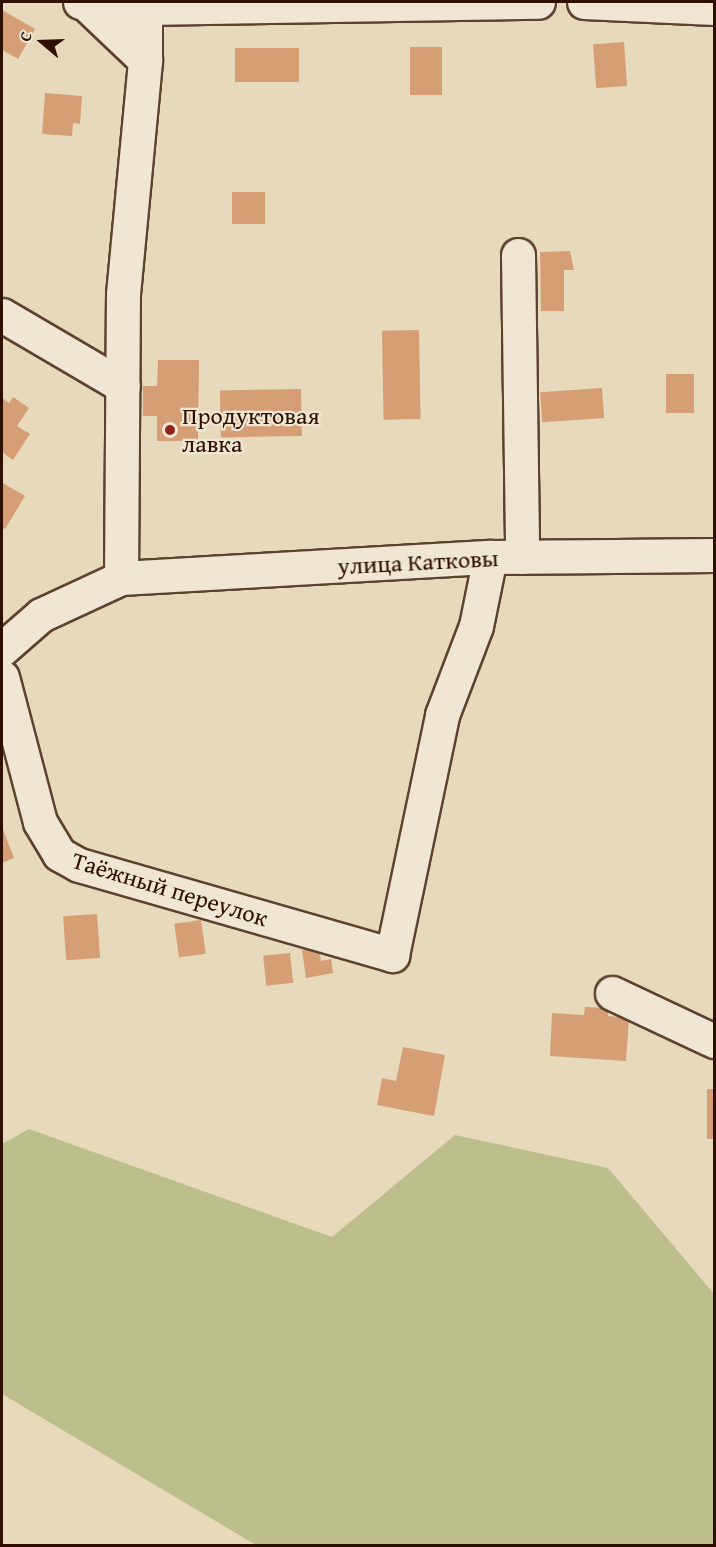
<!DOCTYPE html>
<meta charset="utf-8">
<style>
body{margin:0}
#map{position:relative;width:716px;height:1547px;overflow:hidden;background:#e7d9bb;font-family:"Gentium Book Plus",serif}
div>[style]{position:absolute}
.green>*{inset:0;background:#bcbe8c}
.building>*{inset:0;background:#d59e75;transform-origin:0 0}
.roads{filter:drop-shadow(2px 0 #5c422f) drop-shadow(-2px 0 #5c422f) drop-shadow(0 2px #5c422f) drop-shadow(0 -2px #5c422f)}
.minor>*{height:33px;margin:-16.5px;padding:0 16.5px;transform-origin:16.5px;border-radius:16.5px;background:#efe6d3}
.dots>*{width:16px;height:16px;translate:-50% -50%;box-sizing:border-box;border:3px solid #efe6d3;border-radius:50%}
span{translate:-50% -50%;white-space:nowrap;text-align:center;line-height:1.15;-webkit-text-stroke:4.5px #efe6d3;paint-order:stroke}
.poi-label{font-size:24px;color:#2e0f00}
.left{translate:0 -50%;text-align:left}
.street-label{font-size:24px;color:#2e0f00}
.frame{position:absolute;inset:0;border:3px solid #2e0f00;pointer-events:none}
.north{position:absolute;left:12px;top:12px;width:60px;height:60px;-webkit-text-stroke:4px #efe6d3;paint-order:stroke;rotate:289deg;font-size:16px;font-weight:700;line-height:24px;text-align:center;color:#2e0f00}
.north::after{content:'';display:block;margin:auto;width:21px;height:27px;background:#2e0f00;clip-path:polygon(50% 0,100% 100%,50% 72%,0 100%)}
</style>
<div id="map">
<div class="green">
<i style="clip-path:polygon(29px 1129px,332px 1237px,455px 1135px,608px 1168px,714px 1294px,714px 1545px,256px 1545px,2px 1394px,2px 1144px)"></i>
</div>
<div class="building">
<i style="clip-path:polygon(2px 10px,35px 29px,18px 59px,2px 50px)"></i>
<i style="left:624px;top:42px;width:44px;height:31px;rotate:86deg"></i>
<i style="left:410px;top:47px;width:32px;height:48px"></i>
<i style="left:299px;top:48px;width:34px;height:64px;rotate:90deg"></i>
<i style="clip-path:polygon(45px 93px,82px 96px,80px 124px,73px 123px,72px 136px,42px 134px)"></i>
<i style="left:232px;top:192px;width:33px;height:32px"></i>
<i style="clip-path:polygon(570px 251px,574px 270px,564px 270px,564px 311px,541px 311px,540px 252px)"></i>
<i style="left:419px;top:330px;width:89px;height:37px;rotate:89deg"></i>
<i style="clip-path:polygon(158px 360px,199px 360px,198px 441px,157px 441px,157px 416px,143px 416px,143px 386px,157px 386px)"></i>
<i style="left:666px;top:374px;width:28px;height:39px"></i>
<i style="left:602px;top:388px;width:30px;height:62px;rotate:86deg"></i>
<i style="left:301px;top:389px;width:47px;height:81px;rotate:89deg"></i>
<i style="clip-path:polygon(13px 397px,29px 408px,17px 426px,30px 434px,13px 460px,2px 452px,2px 398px,9px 403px)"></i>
<i style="clip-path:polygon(3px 483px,25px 496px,5px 529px,2px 527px)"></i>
<i style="clip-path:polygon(2px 827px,14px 858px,2px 863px)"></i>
<i style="left:97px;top:914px;width:44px;height:34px;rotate:86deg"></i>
<i style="left:201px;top:920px;width:34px;height:27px;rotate:82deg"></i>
<i style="clip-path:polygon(319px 947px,321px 961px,331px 959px,333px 973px,306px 978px,302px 950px)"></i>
<i style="left:290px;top:953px;width:30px;height:27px;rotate:84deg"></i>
<i style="clip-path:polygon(585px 1007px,609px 1008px,608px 1016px,629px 1018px,626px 1061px,550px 1056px,552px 1013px,584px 1015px)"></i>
<i style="clip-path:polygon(403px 1047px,445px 1055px,434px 1116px,377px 1105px,382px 1078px,396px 1081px)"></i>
<i style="left:707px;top:1089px;width:7px;height:50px"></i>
</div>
<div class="roads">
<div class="minor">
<i style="left:80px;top:2px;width:64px;rotate:5.4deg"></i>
<i style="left:144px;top:8px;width:394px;rotate:-0.9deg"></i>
<i style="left:584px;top:2px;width:130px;rotate:2.6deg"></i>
<i style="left:87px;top:5px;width:80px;rotate:43.5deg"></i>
<i style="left:518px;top:255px;width:302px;rotate:89.2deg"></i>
<i style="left:2px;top:315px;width:140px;rotate:30.4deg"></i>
<i style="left:121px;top:578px;width:284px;rotate:-89.6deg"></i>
<i style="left:123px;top:294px;width:235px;rotate:-84.6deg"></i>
<i style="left:145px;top:60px;width:58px;rotate:-90deg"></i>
<i style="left:2px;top:649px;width:52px;rotate:-41.1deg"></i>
<i style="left:41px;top:615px;width:88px;rotate:-24.8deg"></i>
<i style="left:121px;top:578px;width:370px;rotate:-3.3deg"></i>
<i style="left:490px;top:557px;width:224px;rotate:-0.5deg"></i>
<i style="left:2px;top:677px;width:150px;rotate:75.3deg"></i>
<i style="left:40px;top:822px;width:37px;rotate:59deg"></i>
<i style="left:59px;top:854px;width:23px;rotate:29deg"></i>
<i style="left:79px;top:865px;width:326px;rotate:16deg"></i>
<i style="left:392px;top:955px;width:245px;rotate:-78.2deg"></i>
<i style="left:442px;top:715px;width:95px;rotate:-69.1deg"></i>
<i style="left:476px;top:626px;width:70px;rotate:-78.5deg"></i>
<i style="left:612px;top:993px;width:113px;rotate:25.2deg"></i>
</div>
</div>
<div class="dots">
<i style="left:170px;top:430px;background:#8f2418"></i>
</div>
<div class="poi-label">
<span class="left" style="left:182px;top:430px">Продуктовая<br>лавка</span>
</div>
<div class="street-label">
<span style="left:418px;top:562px;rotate:-3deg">улица Катковы</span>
<span style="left:170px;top:889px;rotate:17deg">Таёжный переулок</span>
</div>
<div class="frame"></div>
<div class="north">С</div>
</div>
